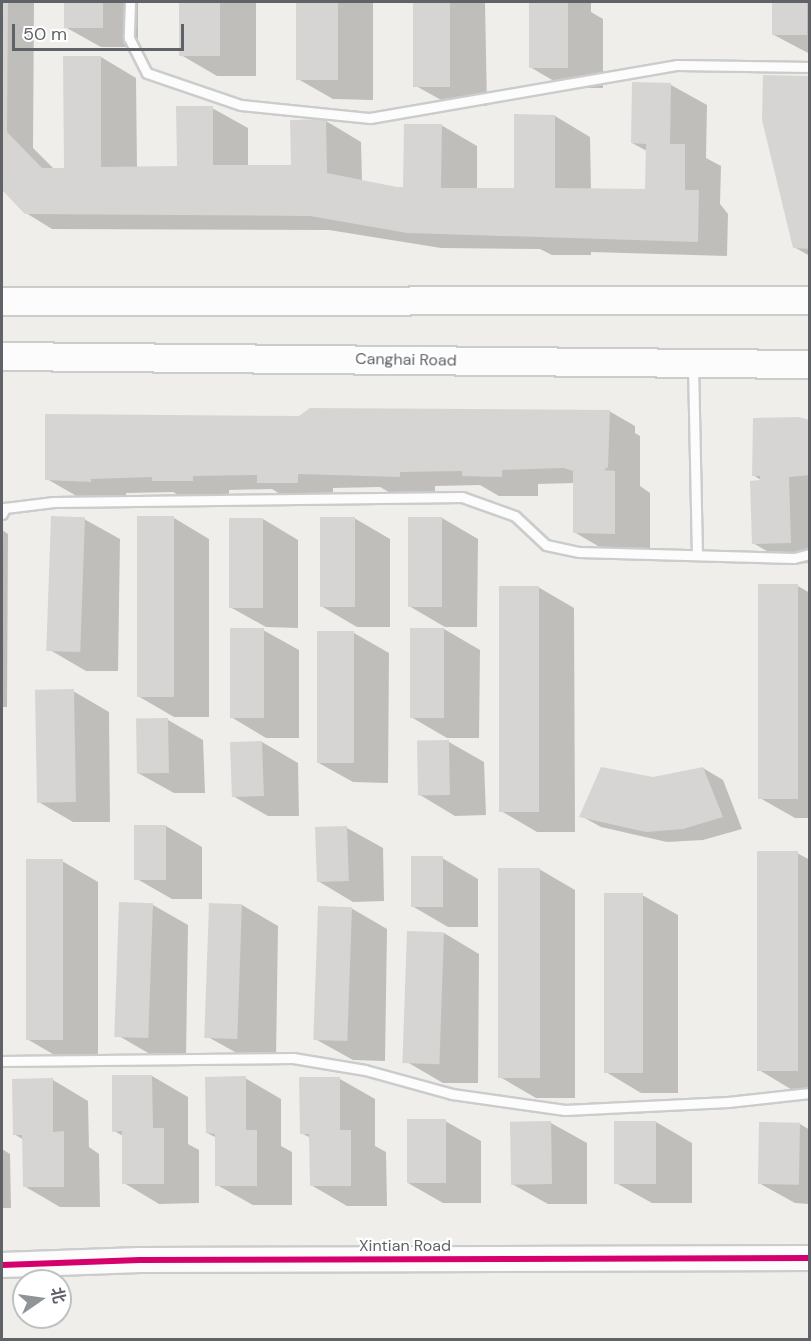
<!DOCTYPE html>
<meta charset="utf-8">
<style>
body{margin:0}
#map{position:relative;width:811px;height:1341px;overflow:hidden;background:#efeeea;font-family:"DM Sans","Noto Sans SC",sans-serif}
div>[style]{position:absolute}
.shadow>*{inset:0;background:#0003}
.building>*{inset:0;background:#d6d5d3;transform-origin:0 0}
.roads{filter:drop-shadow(2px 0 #cbcccc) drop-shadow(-2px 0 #cbcccc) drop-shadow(0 2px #cbcccc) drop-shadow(0 -2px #cbcccc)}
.service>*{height:9px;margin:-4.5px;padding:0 4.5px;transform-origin:4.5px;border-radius:4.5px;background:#fdfcfc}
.tertiary>*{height:24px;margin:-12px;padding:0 12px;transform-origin:12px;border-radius:12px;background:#fdfcfc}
.secondary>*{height:27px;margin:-13.5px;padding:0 13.5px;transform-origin:13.5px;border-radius:13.5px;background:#fdfcfc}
.cycleway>*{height:6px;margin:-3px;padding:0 3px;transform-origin:3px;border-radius:3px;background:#d6006c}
span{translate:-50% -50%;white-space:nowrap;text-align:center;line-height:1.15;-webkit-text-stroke:4.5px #fff;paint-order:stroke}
.street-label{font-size:16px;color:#5f6368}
.frame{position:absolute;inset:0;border:3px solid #5f6368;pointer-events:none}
.north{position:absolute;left:12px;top:1269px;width:60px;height:60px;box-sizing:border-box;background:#fff;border:2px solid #bfc1c3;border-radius:50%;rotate:77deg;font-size:16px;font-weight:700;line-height:24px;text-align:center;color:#5f6368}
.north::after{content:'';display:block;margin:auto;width:21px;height:27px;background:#919496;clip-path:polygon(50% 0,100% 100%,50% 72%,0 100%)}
.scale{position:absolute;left:12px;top:24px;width:172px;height:27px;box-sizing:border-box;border:3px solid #5f6368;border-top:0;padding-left:8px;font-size:18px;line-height:21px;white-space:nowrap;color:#5f6368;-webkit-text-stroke:4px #fff;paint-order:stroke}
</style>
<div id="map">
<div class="shadow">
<i style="clip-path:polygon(2px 2px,34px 2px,33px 148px,54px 169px,65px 169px,101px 57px,136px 78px,137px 168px,178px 167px,212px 108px,248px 128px,248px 166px,293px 167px,326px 121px,361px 142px,362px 181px,405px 189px,441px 125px,477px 146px,477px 189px,516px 190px,555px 116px,590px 137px,591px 191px,650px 192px,647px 151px,632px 143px,671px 85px,707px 105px,706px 158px,721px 166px,720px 204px,728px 214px,727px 256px,591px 252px,591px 255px,552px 255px,540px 249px,441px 248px,329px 230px,52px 229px,26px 213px,2px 187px)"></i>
<i style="clip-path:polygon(65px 2px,138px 2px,138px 47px,101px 47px,65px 27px)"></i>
<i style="clip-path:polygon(181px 2px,256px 2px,256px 76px,217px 76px,181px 55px)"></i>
<i style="clip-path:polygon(298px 2px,373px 2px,373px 100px,333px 99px,298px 79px)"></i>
<i style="clip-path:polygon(415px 2px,485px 2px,487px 106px,452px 106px,416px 86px)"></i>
<i style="clip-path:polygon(530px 2px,591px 2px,591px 12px,603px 19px,603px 88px,566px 88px,530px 67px)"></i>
<i style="clip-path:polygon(773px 2px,810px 2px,810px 54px,772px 34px)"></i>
<i style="clip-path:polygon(810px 80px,810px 256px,794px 247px)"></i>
<i style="clip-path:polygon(609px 411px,635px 426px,635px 433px,640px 436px,640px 486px,650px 493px,650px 553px,610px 553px,574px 532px,575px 483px,538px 484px,538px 496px,499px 496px,480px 485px,435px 486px,435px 497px,396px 496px,380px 487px,333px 488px,333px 503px,294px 503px,272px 489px,229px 490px,229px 501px,190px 501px,173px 492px,126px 493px,126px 502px,87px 502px,47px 479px,257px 417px)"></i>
<i style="clip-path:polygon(810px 421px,810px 563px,789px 564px,753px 543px,764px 482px,753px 475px)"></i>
<i style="clip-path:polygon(174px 518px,209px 539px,209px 717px,174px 717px,138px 696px)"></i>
<i style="clip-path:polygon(354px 518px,390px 539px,390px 627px,357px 627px,321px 606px)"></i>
<i style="clip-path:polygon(410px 518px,442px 518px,478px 539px,477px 627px,445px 627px,409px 606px)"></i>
<i style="clip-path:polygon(84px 519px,120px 539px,118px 671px,86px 671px,50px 650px)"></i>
<i style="clip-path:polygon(263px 519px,298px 540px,298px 628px,266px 627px,230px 607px)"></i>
<i style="clip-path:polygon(2px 530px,8px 534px,7px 707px,2px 707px)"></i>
<i style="clip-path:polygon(798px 586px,810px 593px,810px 818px,795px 818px,760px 798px)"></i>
<i style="clip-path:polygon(538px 587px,574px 608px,575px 832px,537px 832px,501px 811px)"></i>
<i style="clip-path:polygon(411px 629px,444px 629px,480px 650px,479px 738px,447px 738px,411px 717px)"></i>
<i style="clip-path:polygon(263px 630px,299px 650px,299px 738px,266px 738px,231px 717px)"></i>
<i style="clip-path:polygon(354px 633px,389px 653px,388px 783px,353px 782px,317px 762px)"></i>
<i style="clip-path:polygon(73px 691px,109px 712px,110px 822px,73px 822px,37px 801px)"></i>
<i style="clip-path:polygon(168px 720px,203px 740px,205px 793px,174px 793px,138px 773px)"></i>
<i style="clip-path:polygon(262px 742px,298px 763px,299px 816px,268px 816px,233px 796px)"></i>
<i style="clip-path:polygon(449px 742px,484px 762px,486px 815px,455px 816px,420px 795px)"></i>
<i style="clip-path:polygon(703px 768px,723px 780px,742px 829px,703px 840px,667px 842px,601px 827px,581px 816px)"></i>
<i style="clip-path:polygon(166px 826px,202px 847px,202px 899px,172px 899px,137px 879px)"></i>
<i style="clip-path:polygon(347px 828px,383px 848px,384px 901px,353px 902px,318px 881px)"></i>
<i style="clip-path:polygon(797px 853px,810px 860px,810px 1091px,794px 1091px,759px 1070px)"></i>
<i style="clip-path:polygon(442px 858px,478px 879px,478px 927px,448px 927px,412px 906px)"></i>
<i style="clip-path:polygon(62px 861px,98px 882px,98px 1060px,63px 1060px,27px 1039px)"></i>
<i style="clip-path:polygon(539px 869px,575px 890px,575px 1098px,536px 1098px,500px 1077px)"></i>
<i style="clip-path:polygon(642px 895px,678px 915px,678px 1093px,641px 1093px,606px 1072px)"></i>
<i style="clip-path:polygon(153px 905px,188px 925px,186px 1057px,155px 1057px,119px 1036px)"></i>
<i style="clip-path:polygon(210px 905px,242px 905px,278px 926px,276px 1058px,244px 1057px,208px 1037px)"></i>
<i style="clip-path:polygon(351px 908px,387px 929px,385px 1061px,353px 1060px,317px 1040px)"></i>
<i style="clip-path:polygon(444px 933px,479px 954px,478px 1083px,443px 1083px,407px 1062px)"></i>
<i style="clip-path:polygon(113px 1076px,152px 1076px,188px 1097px,188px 1144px,199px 1150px,199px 1203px,159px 1204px,124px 1183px,123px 1136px,114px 1131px)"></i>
<i style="clip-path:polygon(245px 1078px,281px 1099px,281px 1146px,292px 1152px,292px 1205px,253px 1205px,217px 1185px,217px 1138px,207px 1133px)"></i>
<i style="clip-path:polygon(340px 1079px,375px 1099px,375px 1146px,386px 1152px,387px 1206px,347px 1206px,311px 1185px,311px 1138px,301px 1133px)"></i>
<i style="clip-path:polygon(53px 1080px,88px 1101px,89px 1147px,99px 1154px,100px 1207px,60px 1207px,24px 1186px,24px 1140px,14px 1134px)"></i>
<i style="clip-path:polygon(445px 1121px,481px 1141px,481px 1203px,443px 1203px,408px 1183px)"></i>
<i style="clip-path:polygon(656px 1122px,692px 1143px,692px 1203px,652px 1203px,616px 1183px)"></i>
<i style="clip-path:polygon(551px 1123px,587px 1143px,587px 1204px,548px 1204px,512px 1184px)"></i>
<i style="clip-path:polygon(800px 1124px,810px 1130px,810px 1204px,795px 1203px,759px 1183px)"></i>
<i style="clip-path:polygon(2px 1149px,10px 1154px,11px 1208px,2px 1208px)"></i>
</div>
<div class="building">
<i style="clip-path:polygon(2px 2px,8px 2px,7px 132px,42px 168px,64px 168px,63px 56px,101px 56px,101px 167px,177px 166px,176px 106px,213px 106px,213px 165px,291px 165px,290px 120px,326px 119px,327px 173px,397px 187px,403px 187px,404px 124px,442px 124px,441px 188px,514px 188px,514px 114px,555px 115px,555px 188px,645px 189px,646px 144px,631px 143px,632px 82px,671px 83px,670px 144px,685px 144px,685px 190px,699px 190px,698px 242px,407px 233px,310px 216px,25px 214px,2px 190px)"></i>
<i style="left:64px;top:2px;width:39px;height:26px"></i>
<i style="left:179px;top:2px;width:41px;height:54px"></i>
<i style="left:296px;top:2px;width:42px;height:78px"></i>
<i style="left:413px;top:2px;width:37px;height:85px"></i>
<i style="left:529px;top:2px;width:39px;height:66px"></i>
<i style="left:772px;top:2px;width:35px;height:33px"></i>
<i style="clip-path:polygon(763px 75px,810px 76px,810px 249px,793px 248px,762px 120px)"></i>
<i style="clip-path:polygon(310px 408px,610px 410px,608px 467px,604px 470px,615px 471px,615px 534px,573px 533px,573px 471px,564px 468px,502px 470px,502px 477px,462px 476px,462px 471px,400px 472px,400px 477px,298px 474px,298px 483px,257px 483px,257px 475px,193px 476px,193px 481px,152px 481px,152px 477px,91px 479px,91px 482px,45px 480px,45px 414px,299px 416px)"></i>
<i style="clip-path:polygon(799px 417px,810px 420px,810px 475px,789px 477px,791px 543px,752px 544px,750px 481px,760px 480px,760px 476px,752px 476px,753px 418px)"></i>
<i style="left:51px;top:516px;width:34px;height:135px;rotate:2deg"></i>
<i style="left:137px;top:516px;width:37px;height:181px"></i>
<i style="left:320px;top:517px;width:35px;height:90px"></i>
<i style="left:408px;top:517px;width:34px;height:90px"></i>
<i style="left:229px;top:518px;width:34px;height:90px"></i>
<i style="left:758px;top:584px;width:40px;height:215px"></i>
<i style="left:499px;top:586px;width:40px;height:226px"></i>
<i style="left:230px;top:628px;width:34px;height:90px"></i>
<i style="left:410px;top:628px;width:34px;height:90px"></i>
<i style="left:317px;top:631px;width:37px;height:132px"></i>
<i style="left:74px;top:689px;width:113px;height:39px;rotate:89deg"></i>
<i style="left:168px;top:718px;width:55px;height:32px;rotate:89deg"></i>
<i style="left:449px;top:740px;width:55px;height:32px;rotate:89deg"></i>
<i style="left:262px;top:741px;width:55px;height:32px;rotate:88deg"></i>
<i style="clip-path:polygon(601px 767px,653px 777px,703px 767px,723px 817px,683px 829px,646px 832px,579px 817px)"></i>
<i style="left:134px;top:825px;width:32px;height:55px"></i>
<i style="left:347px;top:826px;width:55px;height:32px;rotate:88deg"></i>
<i style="left:757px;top:851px;width:41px;height:220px"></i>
<i style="left:411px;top:856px;width:32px;height:51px"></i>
<i style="left:26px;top:859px;width:37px;height:181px"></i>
<i style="left:498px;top:868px;width:42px;height:210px"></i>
<i style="left:604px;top:893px;width:39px;height:180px"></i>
<i style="left:119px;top:902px;width:34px;height:135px;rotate:2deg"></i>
<i style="left:209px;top:903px;width:33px;height:135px;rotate:2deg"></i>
<i style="left:318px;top:906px;width:34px;height:134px;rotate:2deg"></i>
<i style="left:407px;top:931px;width:37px;height:132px;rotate:2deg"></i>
<i style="clip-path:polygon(112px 1075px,152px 1075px,153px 1128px,164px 1128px,164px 1184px,122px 1184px,122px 1131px,112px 1132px)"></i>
<i style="clip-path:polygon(246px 1076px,246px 1130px,257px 1130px,257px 1186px,215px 1186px,215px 1134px,206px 1133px,205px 1077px)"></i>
<i style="clip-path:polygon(299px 1077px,340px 1077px,340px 1130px,351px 1130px,351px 1186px,310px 1186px,309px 1134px,300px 1134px)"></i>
<i style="clip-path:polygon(53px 1078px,53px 1132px,64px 1131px,64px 1187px,23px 1187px,22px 1135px,13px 1135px,12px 1079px)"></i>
<i style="left:407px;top:1119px;width:39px;height:64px"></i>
<i style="left:551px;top:1121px;width:63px;height:41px;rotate:89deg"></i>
<i style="left:614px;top:1121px;width:42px;height:63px"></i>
<i style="left:759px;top:1122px;width:41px;height:62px;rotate:1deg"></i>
</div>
<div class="roads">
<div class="service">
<i style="left:130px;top:2px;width:36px;rotate:92deg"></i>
<i style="left:129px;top:38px;width:39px;rotate:63deg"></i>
<i style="left:147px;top:73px;width:99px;rotate:18.8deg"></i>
<i style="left:241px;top:105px;width:130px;rotate:5.8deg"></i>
<i style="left:370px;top:118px;width:312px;rotate:-9.8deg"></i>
<i style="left:677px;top:65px;width:133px;rotate:0.9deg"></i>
<i style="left:693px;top:365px;width:188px;rotate:88.8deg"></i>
<i style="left:2px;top:514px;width:7px;rotate:-63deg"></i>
<i style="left:5px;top:508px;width:49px;rotate:-7deg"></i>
<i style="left:54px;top:502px;width:408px;rotate:-0.7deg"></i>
<i style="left:462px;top:497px;width:56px;rotate:19.7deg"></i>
<i style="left:515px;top:516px;width:42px;rotate:43.1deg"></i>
<i style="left:546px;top:545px;width:34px;rotate:12deg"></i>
<i style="left:579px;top:552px;width:215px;rotate:1.6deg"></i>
<i style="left:794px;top:558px;width:16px;rotate:-14deg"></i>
<i style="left:2px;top:1061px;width:291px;rotate:-0.6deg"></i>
<i style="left:293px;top:1058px;width:73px;rotate:9.5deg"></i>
<i style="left:365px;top:1070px;width:90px;rotate:15.4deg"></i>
<i style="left:452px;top:1094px;width:114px;rotate:8.1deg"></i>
<i style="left:565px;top:1110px;width:163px;rotate:-2.8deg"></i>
<i style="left:728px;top:1102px;width:82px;rotate:-6.3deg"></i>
</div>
<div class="tertiary">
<i style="left:2px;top:1265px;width:138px;rotate:-2.1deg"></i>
<i style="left:140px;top:1260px;width:670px;rotate:-0.17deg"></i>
</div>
<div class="secondary">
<i style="left:2px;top:301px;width:808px;rotate:-0.07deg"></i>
<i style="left:2px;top:356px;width:808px;rotate:0.57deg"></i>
</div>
</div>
<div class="cycleway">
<i style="left:2px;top:1265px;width:138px;rotate:-2.1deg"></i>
<i style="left:140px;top:1260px;width:670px;rotate:-0.17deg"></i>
</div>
<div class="street-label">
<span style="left:406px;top:360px;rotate:1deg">Canghai Road</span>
<span style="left:405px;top:1246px">Xintian Road</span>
</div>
<div class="frame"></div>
<div class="north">北</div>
<div class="scale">50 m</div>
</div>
